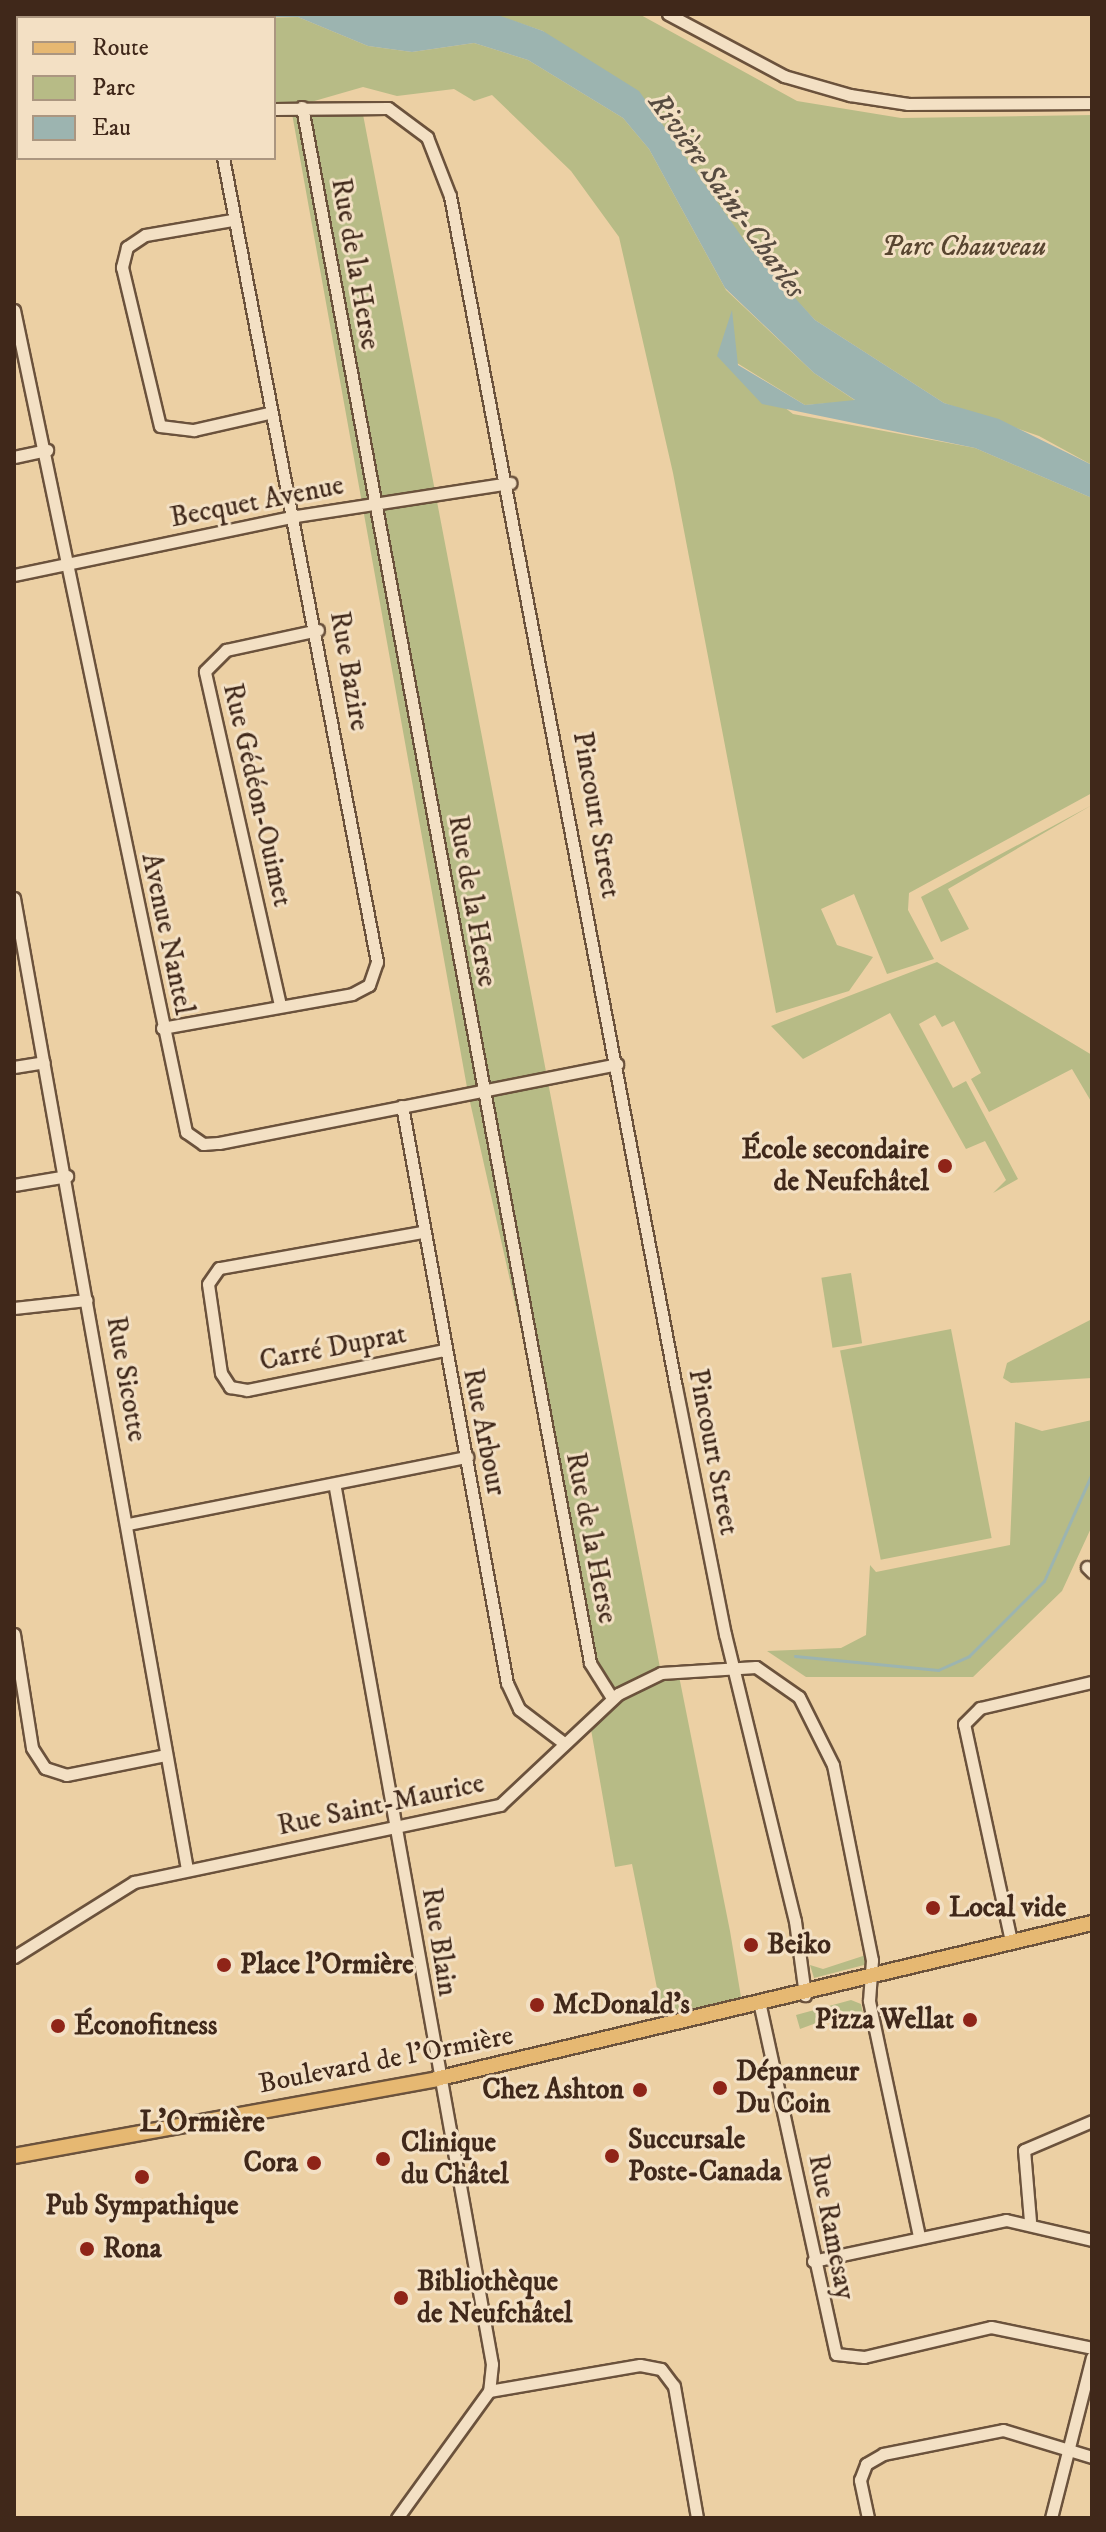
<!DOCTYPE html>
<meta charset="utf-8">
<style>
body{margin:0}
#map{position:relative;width:1106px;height:2532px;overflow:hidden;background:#ecd0a4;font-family:"IM FELL DW Pica",serif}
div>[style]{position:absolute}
.green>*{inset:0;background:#b7bb86;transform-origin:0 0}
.water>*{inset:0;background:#9cb4b0}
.stream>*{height:3px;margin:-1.5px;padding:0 1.5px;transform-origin:1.5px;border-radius:1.5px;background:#9cb4b0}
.roads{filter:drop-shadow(2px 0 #6b523c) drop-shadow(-2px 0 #6b523c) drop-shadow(0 2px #6b523c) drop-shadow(0 -2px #6b523c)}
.minor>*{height:11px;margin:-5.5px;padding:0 5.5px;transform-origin:5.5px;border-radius:5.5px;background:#f3e0c4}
.major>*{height:14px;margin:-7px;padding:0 7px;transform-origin:7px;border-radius:7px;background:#e6b872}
.dots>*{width:22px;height:22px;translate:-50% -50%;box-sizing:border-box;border:4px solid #f3e0c4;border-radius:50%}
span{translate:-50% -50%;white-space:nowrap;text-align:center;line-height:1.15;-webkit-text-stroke:6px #f3e0c4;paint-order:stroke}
.park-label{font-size:28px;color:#584530;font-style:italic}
.street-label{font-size:28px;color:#40281a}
.poi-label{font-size:28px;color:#40281a;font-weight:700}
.right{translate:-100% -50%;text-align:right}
.left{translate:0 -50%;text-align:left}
.water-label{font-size:30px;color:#574b40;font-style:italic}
.neighbourhood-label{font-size:30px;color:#40281a;font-weight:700}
.frame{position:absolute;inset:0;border:16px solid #40281a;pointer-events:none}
.legend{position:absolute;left:16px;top:16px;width:260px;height:144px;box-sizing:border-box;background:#f3e0c4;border:2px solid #ab9680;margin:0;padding:10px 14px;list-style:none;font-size:24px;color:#40281a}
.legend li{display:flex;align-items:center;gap:16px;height:40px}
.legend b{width:40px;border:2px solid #ab9680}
</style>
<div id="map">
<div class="green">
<i style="clip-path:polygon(31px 14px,158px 14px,150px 18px)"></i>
<i style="clip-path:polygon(492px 14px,639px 14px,797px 101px,901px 118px,1092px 115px,1092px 465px,1039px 436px,944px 403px,815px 320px,543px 31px)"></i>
<i style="clip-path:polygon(298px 17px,368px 46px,412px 52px,474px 43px,528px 60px,623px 118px,649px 149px,726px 290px,814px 373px,856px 401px,805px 405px,737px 363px,731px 325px,718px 356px,793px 414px,975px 448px,1092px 498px,1092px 793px,909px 893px,908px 910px,934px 959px,887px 974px,854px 894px,821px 909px,837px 945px,873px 957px,849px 991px,776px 1013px,673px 473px,619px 237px,571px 171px,492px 95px,474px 101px,454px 89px,397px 96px,363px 87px,297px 106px,361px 104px,661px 1673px,678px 1671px,730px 1931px,743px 2009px,665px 2028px,632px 1864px,615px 1867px,589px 1718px,605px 1704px,468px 1093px,291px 108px,274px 108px,274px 18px,265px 18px)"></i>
<i style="clip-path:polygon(1092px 805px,948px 889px,969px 929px,941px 942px,921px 897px)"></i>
<i style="clip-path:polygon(937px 962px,1092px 1055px,1092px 1103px,1072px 1069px,989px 1112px,971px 1079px,981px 1073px,954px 1021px,942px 1027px,935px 1015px,919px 1024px,953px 1088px,966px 1081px,1018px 1179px,993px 1193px,1006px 1180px,985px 1141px,966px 1149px,890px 1013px,803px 1059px,771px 1026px)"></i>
<i style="left:851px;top:1273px;width:71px;height:30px;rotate:81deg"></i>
<i style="clip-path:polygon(1092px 1319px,1092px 1378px,1011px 1383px,1003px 1378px,1007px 1363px)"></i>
<i style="left:951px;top:1329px;width:213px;height:113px;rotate:79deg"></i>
<i style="clip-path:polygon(1092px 1420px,1092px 1526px,1062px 1591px,973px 1677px,806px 1677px,767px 1651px,841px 1648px,866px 1635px,870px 1565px,876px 1572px,1010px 1545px,1015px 1422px,1042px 1431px)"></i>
<i style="clip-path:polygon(866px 1955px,868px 1964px,814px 1978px,810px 1965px,823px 1969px)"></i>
<i style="clip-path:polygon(851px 2000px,861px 2004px,864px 2018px,838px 2015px,800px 2029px,796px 2015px)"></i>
</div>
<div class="water">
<i style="clip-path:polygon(158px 14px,495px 14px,543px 31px,639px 91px,749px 247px,815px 320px,944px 403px,999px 419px,1092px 465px,1092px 498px,975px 448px,762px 404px,717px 356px,732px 310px,738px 365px,805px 405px,855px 400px,814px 373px,725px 288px,649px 149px,623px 118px,528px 60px,474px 43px,412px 52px,368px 46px,298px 17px,150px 18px)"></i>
</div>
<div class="stream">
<i style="left:795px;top:1656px;width:144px;rotate:5.6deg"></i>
<i style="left:938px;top:1670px;width:34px;rotate:-24deg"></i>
<i style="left:969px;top:1656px;width:106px;rotate:-45deg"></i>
<i style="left:1044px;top:1581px;width:118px;rotate:-66deg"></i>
</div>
<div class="roads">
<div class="minor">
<i style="left:668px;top:14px;width:132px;rotate:28.1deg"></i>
<i style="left:784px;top:76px;width:69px;rotate:16.1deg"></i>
<i style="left:850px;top:95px;width:59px;rotate:8.8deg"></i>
<i style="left:908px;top:104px;width:184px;rotate:-0.3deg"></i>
<i style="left:302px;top:107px;width:1582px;rotate:79.51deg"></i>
<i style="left:590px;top:1663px;width:41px;rotate:57.8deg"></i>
<i style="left:274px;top:109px;width:114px;rotate:-0.5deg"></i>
<i style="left:388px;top:108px;width:49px;rotate:36.6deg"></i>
<i style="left:427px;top:137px;width:63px;rotate:68.7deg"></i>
<i style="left:450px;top:196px;width:1212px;rotate:79.26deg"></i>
<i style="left:676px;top:1387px;width:252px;rotate:78.8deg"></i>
<i style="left:725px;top:1634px;width:295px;rotate:76.3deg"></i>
<i style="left:795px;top:1921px;width:75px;rotate:82.3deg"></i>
<i style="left:14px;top:137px;width:4px;rotate:-14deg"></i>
<i style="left:232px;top:220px;width:88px;rotate:170.2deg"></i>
<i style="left:145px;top:235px;width:22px;rotate:146deg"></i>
<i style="left:127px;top:247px;width:21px;rotate:104deg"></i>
<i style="left:122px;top:267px;width:163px;rotate:76.6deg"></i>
<i style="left:160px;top:426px;width:34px;rotate:7deg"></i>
<i style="left:194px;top:430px;width:76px;rotate:-12.9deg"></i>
<i style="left:14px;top:310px;width:840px;rotate:78.18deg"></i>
<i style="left:186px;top:1132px;width:21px;rotate:35deg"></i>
<i style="left:203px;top:1144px;width:16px;rotate:-4deg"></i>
<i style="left:219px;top:1143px;width:406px;rotate:-11.2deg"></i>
<i style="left:14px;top:457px;width:34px;rotate:-12deg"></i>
<i style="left:14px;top:575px;width:288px;rotate:-11.8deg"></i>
<i style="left:296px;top:516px;width:217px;rotate:-8.8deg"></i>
<i style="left:14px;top:898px;width:986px;rotate:79.9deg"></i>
<i style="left:280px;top:1005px;width:342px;rotate:-102.7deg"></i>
<i style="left:205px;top:671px;width:30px;rotate:-45deg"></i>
<i style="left:226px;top:650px;width:94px;rotate:-12.3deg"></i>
<i style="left:162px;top:1028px;width:193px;rotate:-10.1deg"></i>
<i style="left:352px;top:994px;width:19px;rotate:-28deg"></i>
<i style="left:369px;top:985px;width:24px;rotate:-71deg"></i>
<i style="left:377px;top:962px;width:819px;rotate:-100.84deg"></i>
<i style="left:14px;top:1067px;width:30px;rotate:-9deg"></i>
<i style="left:402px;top:1106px;width:586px;rotate:79.69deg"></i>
<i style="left:507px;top:1683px;width:29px;rotate:65deg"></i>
<i style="left:519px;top:1709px;width:56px;rotate:37.1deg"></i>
<i style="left:14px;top:1185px;width:54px;rotate:-9.6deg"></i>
<i style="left:422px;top:1232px;width:206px;rotate:169.9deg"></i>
<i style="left:219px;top:1268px;width:19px;rotate:125deg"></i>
<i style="left:208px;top:1284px;width:90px;rotate:81.7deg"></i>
<i style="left:221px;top:1373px;width:17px;rotate:57deg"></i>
<i style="left:230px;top:1387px;width:17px;rotate:10deg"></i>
<i style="left:247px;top:1390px;width:200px;rotate:-11.5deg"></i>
<i style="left:14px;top:1308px;width:73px;rotate:-6.3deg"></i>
<i style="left:335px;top:1488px;width:890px;rotate:79.84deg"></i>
<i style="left:492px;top:2364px;width:27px;rotate:96deg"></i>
<i style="left:489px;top:2391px;width:157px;rotate:125.9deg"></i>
<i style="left:128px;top:1524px;width:346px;rotate:-11.2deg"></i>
<i style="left:1087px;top:1567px;width:7px;rotate:45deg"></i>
<i style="left:14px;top:1634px;width:115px;rotate:81deg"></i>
<i style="left:32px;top:1748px;width:24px;rotate:57deg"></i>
<i style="left:45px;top:1768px;width:22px;rotate:18deg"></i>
<i style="left:66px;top:1775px;width:101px;rotate:-11.4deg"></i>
<i style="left:1011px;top:1941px;width:222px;rotate:-102.2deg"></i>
<i style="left:964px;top:1724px;width:23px;rotate:-45deg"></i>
<i style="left:980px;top:1708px;width:115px;rotate:-13.1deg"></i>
<i style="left:14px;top:1957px;width:142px;rotate:-32deg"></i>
<i style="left:134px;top:1882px;width:374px;rotate:-11.9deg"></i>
<i style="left:500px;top:1805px;width:162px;rotate:-43.2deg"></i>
<i style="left:618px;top:1694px;width:48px;rotate:-26deg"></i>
<i style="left:661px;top:1673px;width:95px;rotate:-3.6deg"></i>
<i style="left:756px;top:1667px;width:52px;rotate:34.9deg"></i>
<i style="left:799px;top:1697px;width:76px;rotate:63.4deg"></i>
<i style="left:833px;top:1765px;width:199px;rotate:78.7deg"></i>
<i style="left:872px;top:1960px;width:41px;rotate:94.2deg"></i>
<i style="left:869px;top:2001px;width:240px;rotate:78deg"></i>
<i style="left:760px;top:2006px;width:356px;rotate:77.7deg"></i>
<i style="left:836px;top:2354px;width:28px;rotate:6deg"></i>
<i style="left:864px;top:2357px;width:130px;rotate:-13.3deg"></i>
<i style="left:991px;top:2327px;width:103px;rotate:11.7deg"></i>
<i style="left:1030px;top:2221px;width:71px;rotate:-94.8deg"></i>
<i style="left:1024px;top:2150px;width:74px;rotate:-23.1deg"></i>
<i style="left:813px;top:2261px;width:197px;rotate:-12deg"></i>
<i style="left:1006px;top:2220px;width:88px;rotate:13.1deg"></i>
<i style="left:489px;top:2391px;width:153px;rotate:-9.8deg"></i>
<i style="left:640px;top:2365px;width:21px;rotate:11deg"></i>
<i style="left:661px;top:2369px;width:21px;rotate:53deg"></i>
<i style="left:674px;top:2386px;width:134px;rotate:80.1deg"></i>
<i style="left:868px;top:2518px;width:39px;rotate:-102deg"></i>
<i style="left:860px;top:2480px;width:17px;rotate:-69deg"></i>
<i style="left:866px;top:2464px;width:20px;rotate:-30deg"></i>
<i style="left:883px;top:2454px;width:122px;rotate:-11.3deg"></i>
<i style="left:1003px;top:2430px;width:93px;rotate:16.9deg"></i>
<i style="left:1051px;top:2518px;width:166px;rotate:-75.7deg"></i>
</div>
<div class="major">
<i style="left:14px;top:2156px;width:429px;rotate:-10.3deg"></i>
<i style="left:436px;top:2079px;width:674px;rotate:-13.38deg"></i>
</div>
</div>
<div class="dots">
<i style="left:945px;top:1166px;background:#8f2418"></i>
<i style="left:933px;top:1908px;background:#8f2418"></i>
<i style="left:751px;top:1945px;background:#8f2418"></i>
<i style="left:224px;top:1965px;background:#8f2418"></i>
<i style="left:537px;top:2005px;background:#8f2418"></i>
<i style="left:970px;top:2020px;background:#8f2418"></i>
<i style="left:58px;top:2026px;background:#8f2418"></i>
<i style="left:720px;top:2088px;background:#8f2418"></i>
<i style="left:640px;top:2090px;background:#8f2418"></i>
<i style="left:612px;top:2156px;background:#8f2418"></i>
<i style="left:383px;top:2159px;background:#8f2418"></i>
<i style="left:314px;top:2163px;background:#8f2418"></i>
<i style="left:142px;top:2177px;background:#8f2418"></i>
<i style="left:87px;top:2249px;background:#8f2418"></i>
<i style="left:401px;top:2298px;background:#8f2418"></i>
</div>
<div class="park-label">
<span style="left:964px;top:247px">Parc Chauveau</span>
</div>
<div class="street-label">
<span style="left:355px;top:264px;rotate:80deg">Rue de la Herse</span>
<span style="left:257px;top:502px;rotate:-11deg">Becquet Avenue</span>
<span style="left:349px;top:671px;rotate:80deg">Rue Bazire</span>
<span style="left:257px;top:795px;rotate:77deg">Rue Gédéon-Ouimet</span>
<span style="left:596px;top:815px;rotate:80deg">Pincourt Street</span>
<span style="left:472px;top:901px;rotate:80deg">Rue de la Herse</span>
<span style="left:167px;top:934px;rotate:78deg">Avenue Nantel</span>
<span style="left:333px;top:1348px;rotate:-11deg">Carré Duprat</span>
<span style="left:126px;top:1379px;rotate:80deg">Rue Sicotte</span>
<span style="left:484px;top:1432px;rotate:79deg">Rue Arbour</span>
<span style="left:713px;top:1452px;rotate:79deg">Pincourt Street</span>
<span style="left:591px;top:1538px;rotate:79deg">Rue de la Herse</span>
<span style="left:381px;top:1805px;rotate:-12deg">Rue Saint-Maurice</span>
<span style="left:439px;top:1942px;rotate:81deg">Rue Blain</span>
<span style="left:386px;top:2060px;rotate:-11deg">Boulevard de l'Ormière</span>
<span style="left:831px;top:2227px;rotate:79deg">Rue Ramesay</span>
</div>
<div class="poi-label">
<span class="right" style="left:929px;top:1166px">École secondaire<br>de Neufchâtel</span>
<span class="left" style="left:949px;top:1908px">Local vide</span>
<span class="left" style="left:767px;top:1945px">Beiko</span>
<span class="left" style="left:240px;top:1965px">Place l'Ormière</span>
<span class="left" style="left:553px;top:2005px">McDonald's</span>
<span class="right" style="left:954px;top:2020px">Pizza Wellat</span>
<span class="left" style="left:74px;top:2026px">Éconofitness</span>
<span class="left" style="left:736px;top:2088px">Dépanneur<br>Du Coin</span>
<span class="right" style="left:624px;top:2090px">Chez Ashton</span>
<span class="left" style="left:628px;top:2156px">Succursale<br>Poste-Canada</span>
<span class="left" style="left:401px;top:2159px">Clinique<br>du Châtel</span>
<span class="right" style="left:298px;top:2163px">Cora</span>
<span style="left:142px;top:2206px">Pub Sympathique</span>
<span class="left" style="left:103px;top:2249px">Rona</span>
<span class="left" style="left:417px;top:2298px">Bibliothèque<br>de Neufchâtel</span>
</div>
<div class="water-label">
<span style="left:726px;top:196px;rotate:54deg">Rivière Saint-Charles</span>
</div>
<div class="neighbourhood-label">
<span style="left:202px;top:2123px">L'Ormière</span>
</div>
<div class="frame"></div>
<ul class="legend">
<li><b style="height:10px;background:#e6b872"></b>Route</li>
<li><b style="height:22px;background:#b7bb86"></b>Parc</li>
<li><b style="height:22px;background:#9cb4b0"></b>Eau</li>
</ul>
</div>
